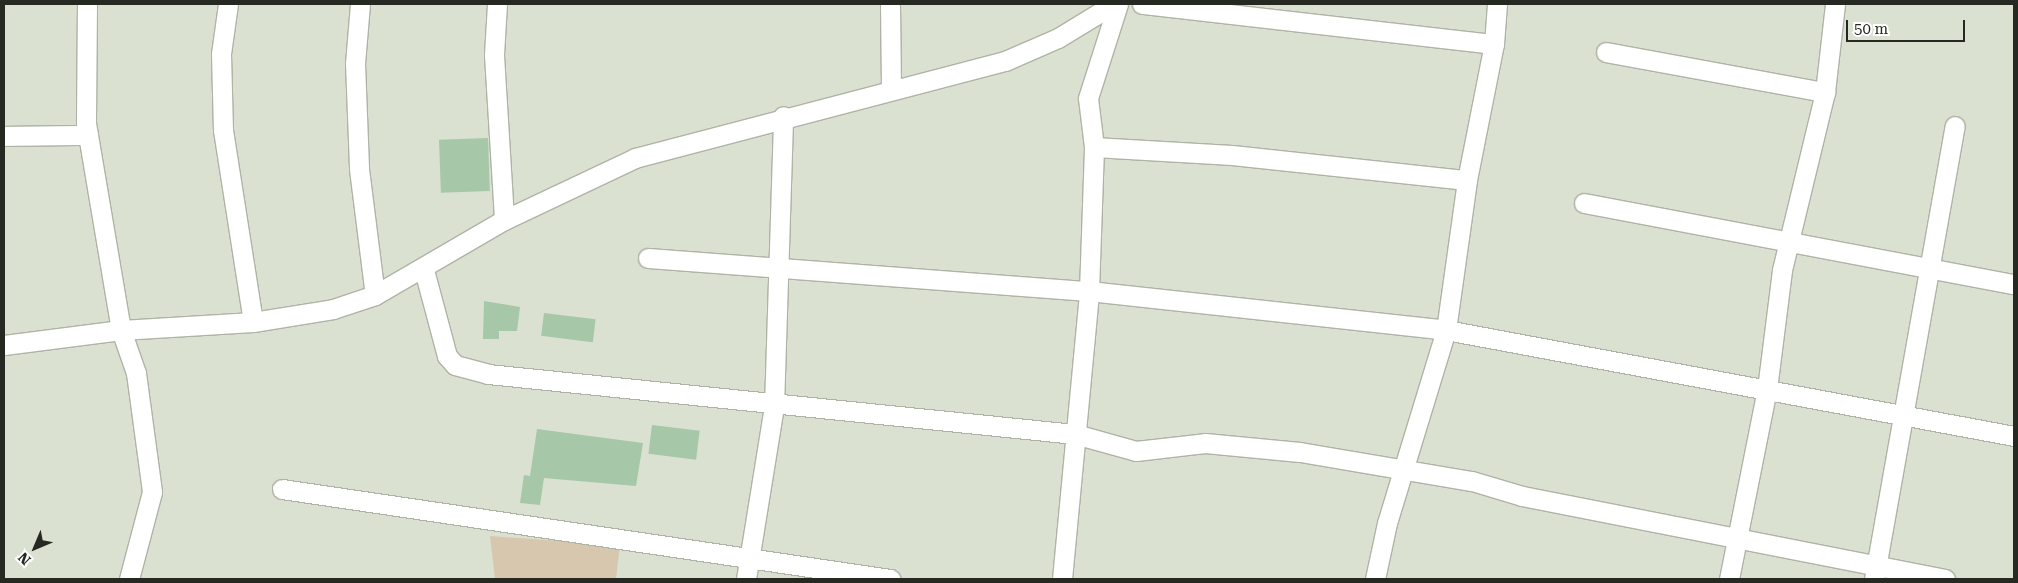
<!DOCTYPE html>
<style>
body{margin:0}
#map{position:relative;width:2018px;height:583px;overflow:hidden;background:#dbe1d1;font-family:"Roboto Serif",serif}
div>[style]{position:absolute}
.green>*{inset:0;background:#d7c7af}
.building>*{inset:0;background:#a6c7a8;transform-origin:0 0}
.roads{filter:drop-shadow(1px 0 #aeb4a5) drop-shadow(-1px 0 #aeb4a5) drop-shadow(0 1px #aeb4a5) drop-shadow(0 -1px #aeb4a5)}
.minor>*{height:19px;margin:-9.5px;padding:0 9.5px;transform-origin:9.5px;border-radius:9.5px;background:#fff}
span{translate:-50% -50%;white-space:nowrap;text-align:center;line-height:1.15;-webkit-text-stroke:4px #fff;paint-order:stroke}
.frame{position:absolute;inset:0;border:5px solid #262822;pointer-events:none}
.north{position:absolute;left:10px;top:523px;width:50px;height:50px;-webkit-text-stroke:4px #fff;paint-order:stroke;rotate:225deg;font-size:14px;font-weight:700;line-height:20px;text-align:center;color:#262822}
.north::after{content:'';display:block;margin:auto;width:18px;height:22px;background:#262822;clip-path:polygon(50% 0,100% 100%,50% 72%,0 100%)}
.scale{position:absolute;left:1846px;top:20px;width:119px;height:22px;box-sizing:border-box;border:2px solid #262822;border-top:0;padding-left:6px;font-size:15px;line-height:18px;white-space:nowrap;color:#262822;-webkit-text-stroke:4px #fff;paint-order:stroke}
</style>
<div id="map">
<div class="green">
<i style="clip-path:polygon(490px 536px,620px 545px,616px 579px,495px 579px)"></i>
</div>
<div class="building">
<i style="left:488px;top:138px;width:53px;height:49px;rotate:88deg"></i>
<i style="clip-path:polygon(484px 301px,520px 307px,517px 331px,499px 331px,499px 339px,483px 339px)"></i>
<i style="left:544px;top:313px;width:52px;height:23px;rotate:7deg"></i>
<i style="left:652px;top:425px;width:48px;height:29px;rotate:7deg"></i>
<i style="clip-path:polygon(537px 429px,643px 443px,636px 486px,544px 478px,540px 505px,520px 503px,524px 475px,530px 476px)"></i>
</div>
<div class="roads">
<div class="minor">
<i style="left:87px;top:4px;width:119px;rotate:90.5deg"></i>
<i style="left:86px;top:123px;width:210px;rotate:80.4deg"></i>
<i style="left:121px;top:330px;width:46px;rotate:70.8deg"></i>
<i style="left:136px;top:373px;width:120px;rotate:82.3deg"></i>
<i style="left:152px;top:492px;width:90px;rotate:104.8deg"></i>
<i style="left:228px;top:4px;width:50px;rotate:98deg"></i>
<i style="left:221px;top:54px;width:76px;rotate:88.5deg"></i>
<i style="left:223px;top:130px;width:194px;rotate:81.1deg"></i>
<i style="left:360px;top:4px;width:59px;rotate:94.8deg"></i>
<i style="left:355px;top:63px;width:106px;rotate:87.8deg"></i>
<i style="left:359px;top:169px;width:127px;rotate:82.8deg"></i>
<i style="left:497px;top:4px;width:51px;rotate:93.4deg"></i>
<i style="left:494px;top:55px;width:165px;rotate:86.5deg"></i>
<i style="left:890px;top:4px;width:85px;rotate:89.3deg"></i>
<i style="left:1142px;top:4px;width:354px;rotate:6.5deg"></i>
<i style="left:1606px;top:52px;width:223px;rotate:10.4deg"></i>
<i style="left:4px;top:136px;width:84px;rotate:-0.7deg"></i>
<i style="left:1094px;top:147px;width:138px;rotate:3.3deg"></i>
<i style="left:1232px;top:155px;width:236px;rotate:6.1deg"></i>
<i style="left:1584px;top:203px;width:438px;rotate:10.7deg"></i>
<i style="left:648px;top:258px;width:442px;rotate:4.3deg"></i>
<i style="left:1089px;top:291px;width:359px;rotate:6.2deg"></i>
<i style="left:1446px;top:330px;width:578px;rotate:10.57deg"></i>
<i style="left:424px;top:270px;width:89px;rotate:75deg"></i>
<i style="left:447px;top:356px;width:12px;rotate:48deg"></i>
<i style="left:455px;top:365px;width:34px;rotate:15deg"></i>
<i style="left:488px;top:374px;width:590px;rotate:5.84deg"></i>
<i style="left:1075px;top:434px;width:63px;rotate:15.6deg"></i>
<i style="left:1136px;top:451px;width:69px;rotate:-6.6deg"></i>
<i style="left:1205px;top:443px;width:95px;rotate:5.4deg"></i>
<i style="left:1300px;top:452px;width:174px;rotate:9.6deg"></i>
<i style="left:1472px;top:481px;width:52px;rotate:16.7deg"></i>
<i style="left:1522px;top:496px;width:431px;rotate:11.1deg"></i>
<i style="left:4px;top:345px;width:118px;rotate:-7.3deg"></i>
<i style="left:121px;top:330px;width:132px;rotate:-3.5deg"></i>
<i style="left:253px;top:322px;width:81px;rotate:-9.2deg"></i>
<i style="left:333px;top:309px;width:44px;rotate:-18.4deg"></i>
<i style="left:375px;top:295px;width:149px;rotate:-30.2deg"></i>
<i style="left:504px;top:220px;width:145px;rotate:-25.3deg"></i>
<i style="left:635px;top:158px;width:383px;rotate:-14.7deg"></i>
<i style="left:1005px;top:61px;width:58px;rotate:-23.5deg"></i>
<i style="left:1058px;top:38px;width:66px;rotate:-31.3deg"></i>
<i style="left:282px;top:489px;width:615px;rotate:8.42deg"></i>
<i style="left:746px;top:579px;width:174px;rotate:-80.8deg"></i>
<i style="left:774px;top:407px;width:291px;rotate:-88.2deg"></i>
<i style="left:1062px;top:579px;width:289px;rotate:-84.6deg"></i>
<i style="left:1089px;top:291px;width:144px;rotate:-88deg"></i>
<i style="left:1094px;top:147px;width:49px;rotate:-97deg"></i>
<i style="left:1088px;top:98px;width:99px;rotate:-72.3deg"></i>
<i style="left:1375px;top:579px;width:57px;rotate:-77.9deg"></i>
<i style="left:1387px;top:523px;width:202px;rotate:-73deg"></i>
<i style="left:1446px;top:330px;width:151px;rotate:-82deg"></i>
<i style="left:1467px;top:180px;width:139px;rotate:-78.8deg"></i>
<i style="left:1494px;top:44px;width:40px;rotate:-85.7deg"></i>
<i style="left:1729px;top:579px;width:194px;rotate:-78.7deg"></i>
<i style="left:1767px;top:389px;width:120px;rotate:-82.8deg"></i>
<i style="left:1782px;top:270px;width:183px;rotate:-76.4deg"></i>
<i style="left:1825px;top:92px;width:89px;rotate:-83.5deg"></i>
<i style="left:1874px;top:579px;width:460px;rotate:-79.9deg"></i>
</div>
</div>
<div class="frame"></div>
<div class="north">N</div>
<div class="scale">50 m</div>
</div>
